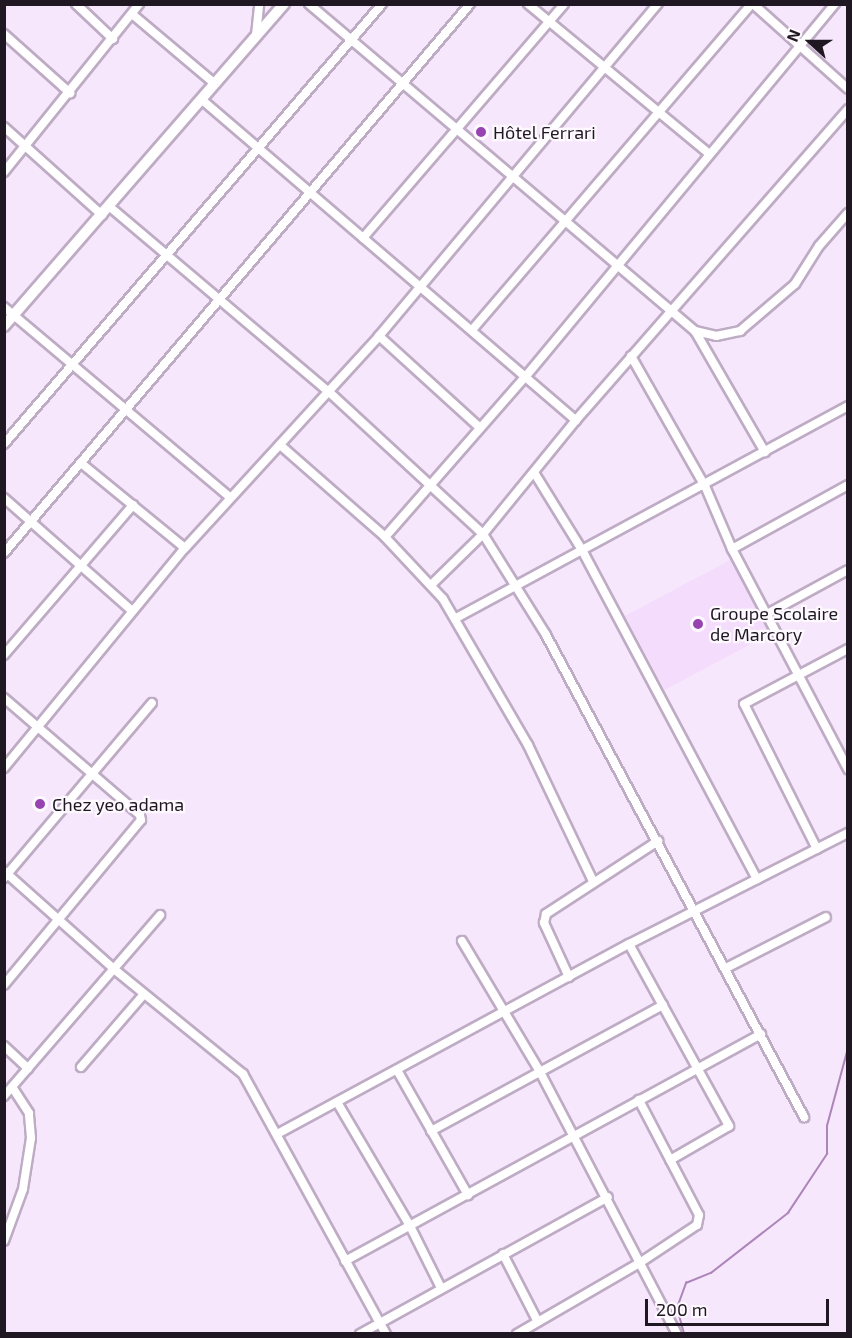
<!DOCTYPE html>
<meta charset="utf-8">
<style>
body{margin:0}
#map{position:relative;width:852px;height:1338px;overflow:hidden;background:#f7e7fc;font-family:"Exo 2",sans-serif}
div>[style]{position:absolute}
.built>*{inset:0;background:#f4dcfc;transform-origin:0 0}
.stream>*{height:1.5px;margin:-0.75px;padding:0 0.75px;transform-origin:0.75px;border-radius:0.75px;background:#ac85b9}
.roads{filter:drop-shadow(2px 0 #beabc4) drop-shadow(-2px 0 #beabc4) drop-shadow(0 2px #beabc4) drop-shadow(0 -2px #beabc4)}
.street>*{height:8px;margin:-4px;padding:0 4px;transform-origin:4px;border-radius:4px;background:#fff}
.secondary>*{height:10px;margin:-5px;padding:0 5px;transform-origin:5px;border-radius:5px;background:#fff}
.dots>*{width:16px;height:16px;translate:-50% -50%;box-sizing:border-box;border:3px solid #fdf9fe;border-radius:50%}
span{translate:-50% -50%;white-space:nowrap;text-align:center;line-height:1.15;-webkit-text-stroke:4.5px #fdf9fe;paint-order:stroke}
.poi-label{font-size:18px;color:#1f1822}
.left{translate:0 -50%;text-align:left}
.frame{position:absolute;inset:0;border:6px solid #1f1822;pointer-events:none}
.north{position:absolute;left:780px;top:12px;width:60px;height:60px;-webkit-text-stroke:4px #fdf9fe;paint-order:stroke;rotate:291deg;font-size:16px;font-weight:700;line-height:24px;text-align:center;color:#1f1822}
.north::after{content:'';display:block;margin:auto;width:21px;height:27px;background:#1f1822;clip-path:polygon(50% 0,100% 100%,50% 72%,0 100%)}
.scale{position:absolute;left:645px;top:1299px;width:184px;height:27px;box-sizing:border-box;border:3px solid #1f1822;border-top:0;padding-left:8px;font-size:18px;line-height:21px;white-space:nowrap;color:#1f1822;-webkit-text-stroke:4px #fdf9fe;paint-order:stroke}
</style>
<div id="map">
<div class="built">
<i style="left:732px;top:559px;width:84px;height:121px;rotate:62deg"></i>
</div>
<div class="stream">
<i style="left:684px;top:1334px;width:27px;rotate:-105deg"></i>
<i style="left:677px;top:1308px;width:27px;rotate:-70deg"></i>
<i style="left:686px;top:1283px;width:27px;rotate:-22deg"></i>
<i style="left:711px;top:1273px;width:98px;rotate:-37.9deg"></i>
<i style="left:788px;top:1213px;width:71px;rotate:-56.5deg"></i>
<i style="left:827px;top:1154px;width:28px;rotate:-90deg"></i>
<i style="left:827px;top:1126px;width:81px;rotate:-74.9deg"></i>
</div>
<div class="roads">
<div class="street">
<i style="left:76px;top:4px;width:51px;rotate:43.4deg"></i>
<i style="left:309px;top:4px;width:506px;rotate:40.27deg"></i>
<i style="left:695px;top:331px;width:140px;rotate:60deg"></i>
<i style="left:528px;top:4px;width:235px;rotate:39.6deg"></i>
<i style="left:753px;top:4px;width:127px;rotate:41.8deg"></i>
<i style="left:132px;top:14px;width:107px;rotate:40.1deg"></i>
<i style="left:4px;top:34px;width:89px;rotate:41.8deg"></i>
<i style="left:256px;top:35px;width:31px;rotate:-84deg"></i>
<i style="left:201px;top:99px;width:494px;rotate:40.6deg"></i>
<i style="left:4px;top:127px;width:132px;rotate:41.9deg"></i>
<i style="left:4px;top:172px;width:216px;rotate:-51.2deg"></i>
<i style="left:110px;top:207px;width:285px;rotate:40.2deg"></i>
<i style="left:328px;top:391px;width:211px;rotate:42.7deg"></i>
<i style="left:483px;top:534px;width:119px;rotate:58deg"></i>
<i style="left:546px;top:635px;width:547px;rotate:61.84deg"></i>
<i style="left:363px;top:238px;width:308px;rotate:-49.3deg"></i>
<i style="left:4px;top:307px;width:295px;rotate:40.1deg"></i>
<i style="left:472px;top:330px;width:429px;rotate:-49.4deg"></i>
<i style="left:695px;top:331px;width:22px;rotate:13deg"></i>
<i style="left:716px;top:336px;width:25px;rotate:-12deg"></i>
<i style="left:740px;top:331px;width:72px;rotate:-40.5deg"></i>
<i style="left:795px;top:284px;width:45px;rotate:-57.7deg"></i>
<i style="left:819px;top:246px;width:44px;rotate:-48.7deg"></i>
<i style="left:379px;top:336px;width:135px;rotate:42.3deg"></i>
<i style="left:631px;top:356px;width:150px;rotate:60.4deg"></i>
<i style="left:705px;top:486px;width:69px;rotate:66.8deg"></i>
<i style="left:732px;top:549px;width:249px;rotate:62.2deg"></i>
<i style="left:4px;top:444px;width:580px;rotate:-49.33deg"></i>
<i style="left:280px;top:445px;width:140px;rotate:41.2deg"></i>
<i style="left:385px;top:537px;width:85px;rotate:46.9deg"></i>
<i style="left:443px;top:599px;width:169px;rotate:59.8deg"></i>
<i style="left:528px;top:745px;width:151px;rotate:64.5deg"></i>
<i style="left:81px;top:463px;width:134px;rotate:39.3deg"></i>
<i style="left:535px;top:474px;width:89px;rotate:58.3deg"></i>
<i style="left:582px;top:550px;width:373px;rotate:62deg"></i>
<i style="left:4px;top:498px;width:171px;rotate:41.4deg"></i>
<i style="left:385px;top:537px;width:214px;rotate:-48.8deg"></i>
<i style="left:526px;top:376px;width:484px;rotate:-50.3deg"></i>
<i style="left:732px;top:549px;width:132px;rotate:-28.9deg"></i>
<i style="left:4px;top:553px;width:720px;rotate:-49.67deg"></i>
<i style="left:431px;top:585px;width:73px;rotate:-44.4deg"></i>
<i style="left:483px;top:534px;width:147px;rotate:-50.8deg"></i>
<i style="left:576px;top:420px;width:413px;rotate:-48.8deg"></i>
<i style="left:767px;top:614px;width:92px;rotate:-28.5deg"></i>
<i style="left:456px;top:618px;width:446px;rotate:-28.4deg"></i>
<i style="left:4px;top:655px;width:198px;rotate:-49.3deg"></i>
<i style="left:4px;top:698px;width:179px;rotate:40.7deg"></i>
<i style="left:140px;top:815px;width:5px;rotate:79deg"></i>
<i style="left:141px;top:820px;width:214px;rotate:129.7deg"></i>
<i style="left:4px;top:768px;width:285px;rotate:-50.6deg"></i>
<i style="left:185px;top:548px;width:287px;rotate:-47.5deg"></i>
<i style="left:379px;top:336px;width:434px;rotate:-50deg"></i>
<i style="left:817px;top:849px;width:162px;rotate:-116.7deg"></i>
<i style="left:744px;top:704px;width:118px;rotate:-27.9deg"></i>
<i style="left:4px;top:871px;width:149px;rotate:41.7deg"></i>
<i style="left:115px;top:970px;width:165px;rotate:39.1deg"></i>
<i style="left:243px;top:1074px;width:297px;rotate:61.2deg"></i>
<i style="left:4px;top:878px;width:229px;rotate:-49.8deg"></i>
<i style="left:462px;top:941px;width:152px;rotate:59.2deg"></i>
<i style="left:540px;top:1072px;width:296px;rotate:62.4deg"></i>
<i style="left:629px;top:944px;width:208px;rotate:61.2deg"></i>
<i style="left:729px;top:1126px;width:68px;rotate:150deg"></i>
<i style="left:726px;top:968px;width:112px;rotate:-27deg"></i>
<i style="left:569px;top:977px;width:60px;rotate:-114.8deg"></i>
<i style="left:544px;top:923px;width:9px;rotate:-77deg"></i>
<i style="left:546px;top:914px;width:134px;rotate:-33.1deg"></i>
<i style="left:4px;top:1046px;width:33px;rotate:43deg"></i>
<i style="left:81px;top:1067px;width:96px;rotate:-49.2deg"></i>
<i style="left:397px;top:1070px;width:144px;rotate:60.4deg"></i>
<i style="left:4px;top:1096px;width:239px;rotate:-49.2deg"></i>
<i style="left:337px;top:1102px;width:144px;rotate:59.5deg"></i>
<i style="left:410px;top:1226px;width:69px;rotate:63.4deg"></i>
<i style="left:431px;top:1131px;width:264px;rotate:-28.5deg"></i>
<i style="left:279px;top:1133px;width:398px;rotate:-28.4deg"></i>
<i style="left:629px;top:944px;width:246px;rotate:-26.9deg"></i>
<i style="left:4px;top:1241px;width:55px;rotate:-69.9deg"></i>
<i style="left:23px;top:1189px;width:52px;rotate:-81.1deg"></i>
<i style="left:31px;top:1138px;width:25px;rotate:-95deg"></i>
<i style="left:29px;top:1113px;width:31px;rotate:-123deg"></i>
<i style="left:503px;top:1254px;width:76px;rotate:62.8deg"></i>
<i style="left:345px;top:1261px;width:474px;rotate:-28.6deg"></i>
<i style="left:360px;top:1334px;width:283px;rotate:-28.9deg"></i>
<i style="left:517px;top:1334px;width:143px;rotate:-30.1deg"></i>
<i style="left:641px;top:1262px;width:67px;rotate:-33.5deg"></i>
<i style="left:697px;top:1225px;width:10px;rotate:-79deg"></i>
<i style="left:699px;top:1215px;width:130px;rotate:-117.6deg"></i>
</div>
<div class="secondary">
<i style="left:4px;top:326px;width:427px;rotate:-49deg"></i>
</div>
</div>
<div class="dots">
<i style="left:481px;top:132px;background:#9743b1"></i>
<i style="left:698px;top:624px;background:#9743b1"></i>
<i style="left:40px;top:804px;background:#9743b1"></i>
</div>
<div class="poi-label">
<span class="left" style="left:493px;top:132px">Hôtel Ferrari</span>
<span class="left" style="left:710px;top:624px">Groupe Scolaire<br>de Marcory</span>
<span class="left" style="left:52px;top:804px">Chez yeo adama</span>
</div>
<div class="frame"></div>
<div class="north">N</div>
<div class="scale">200 m</div>
</div>
